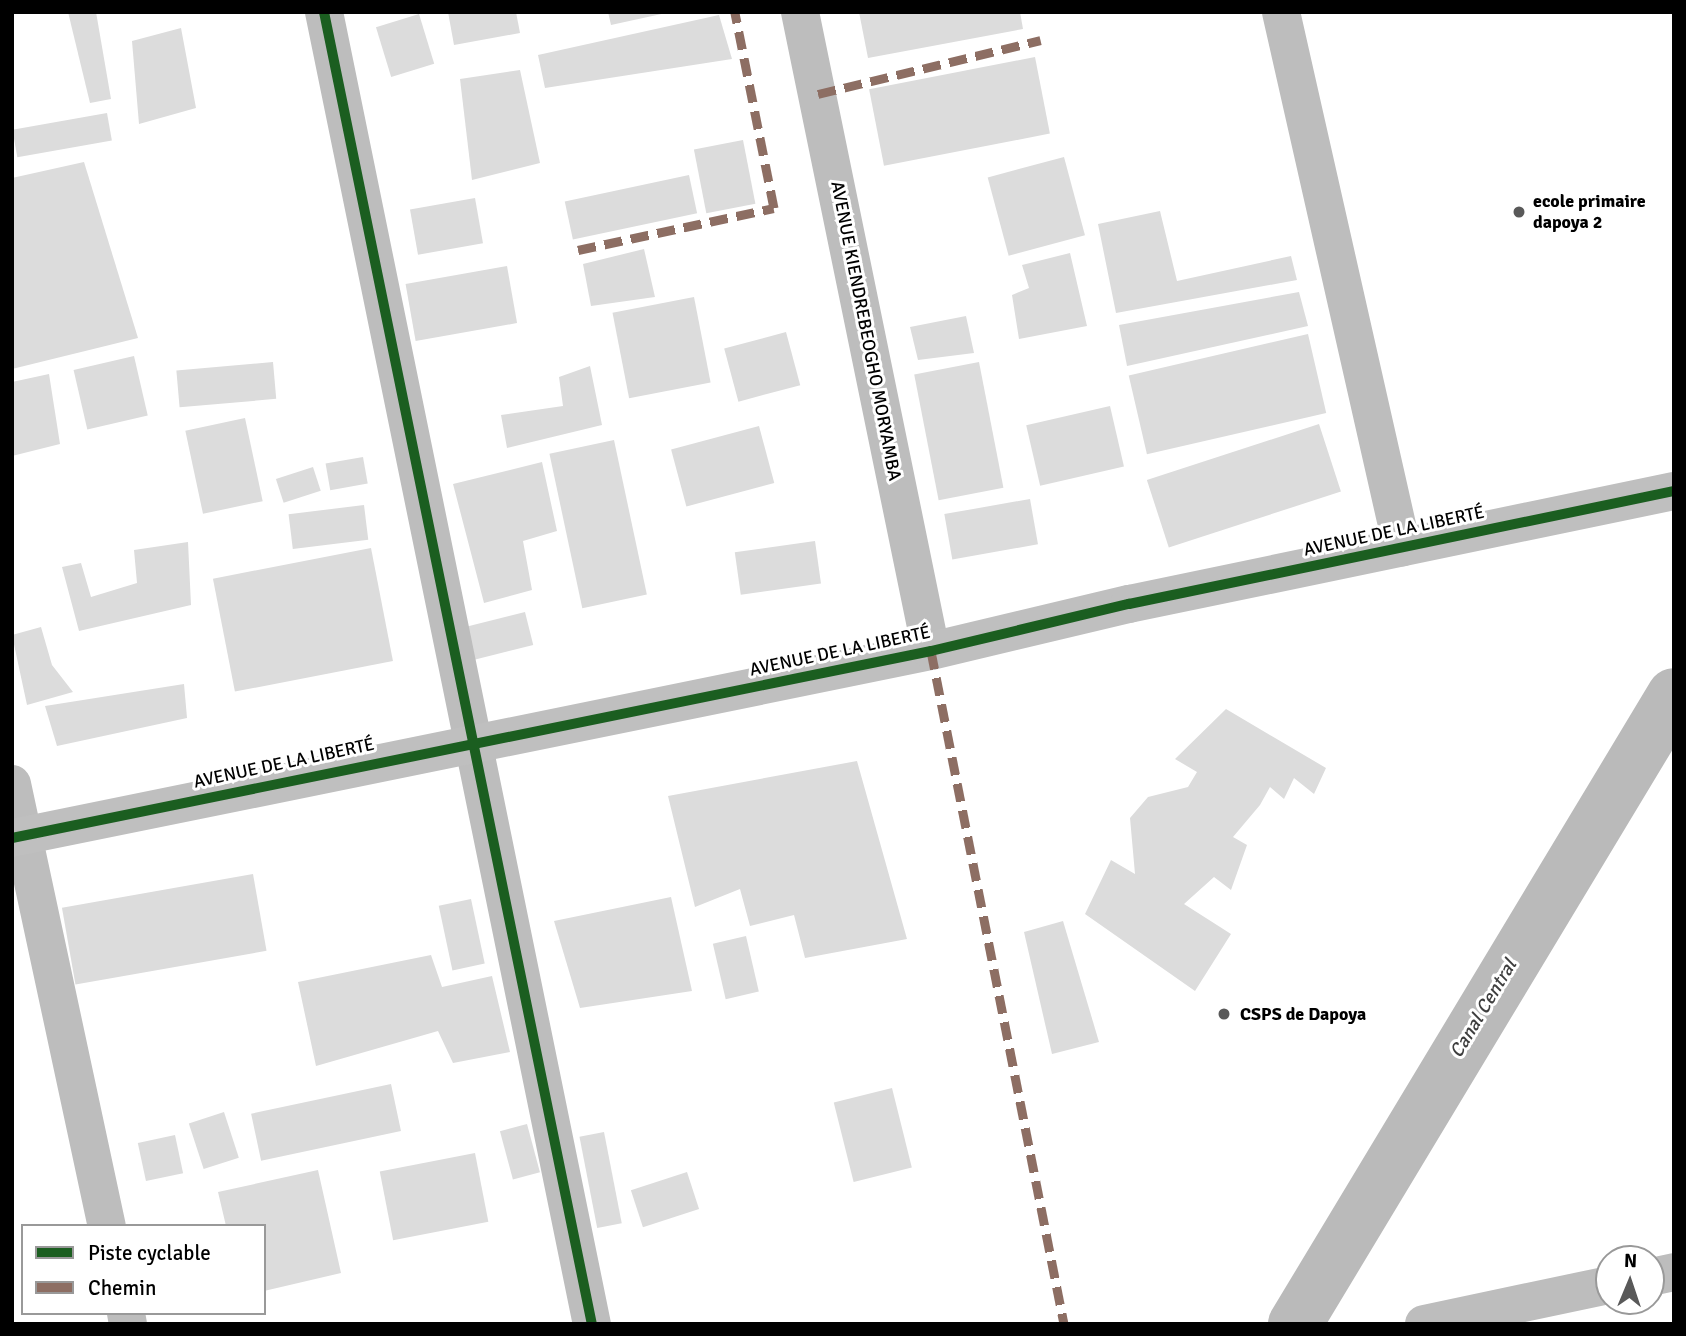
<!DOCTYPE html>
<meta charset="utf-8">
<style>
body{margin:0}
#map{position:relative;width:1686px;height:1336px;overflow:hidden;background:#fff;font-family:Signika,sans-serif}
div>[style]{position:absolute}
.canal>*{height:54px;margin:-27px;padding:0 27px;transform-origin:27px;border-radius:27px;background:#bababa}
.building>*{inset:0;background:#dcdcdc;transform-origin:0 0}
.minor>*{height:38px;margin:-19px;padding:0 19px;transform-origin:19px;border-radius:19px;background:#bdbdbd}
.secondary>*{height:38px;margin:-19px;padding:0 19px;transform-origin:19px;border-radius:19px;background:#bfbfbf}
.quiet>*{height:9px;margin-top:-4.5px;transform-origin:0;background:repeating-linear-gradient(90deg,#8d6e63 0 18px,transparent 0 27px)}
.cycleway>*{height:10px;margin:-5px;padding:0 5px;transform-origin:5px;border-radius:5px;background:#1b5e20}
.dots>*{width:19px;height:19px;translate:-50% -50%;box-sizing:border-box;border:4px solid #fff;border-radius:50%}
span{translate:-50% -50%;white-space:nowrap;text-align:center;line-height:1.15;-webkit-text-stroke:6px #fff;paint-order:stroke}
.poi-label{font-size:18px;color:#000;font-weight:700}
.left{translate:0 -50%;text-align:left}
.street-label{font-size:18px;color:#000}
.water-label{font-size:19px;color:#3e3e3e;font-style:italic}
.frame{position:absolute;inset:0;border:14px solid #000;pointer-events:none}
.legend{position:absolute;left:21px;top:1224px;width:245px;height:91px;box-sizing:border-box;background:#fff;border:2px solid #999;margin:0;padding:9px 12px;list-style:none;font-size:21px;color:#000}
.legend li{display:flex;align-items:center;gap:14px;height:35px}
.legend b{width:35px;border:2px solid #999}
.north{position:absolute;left:1595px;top:1245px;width:70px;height:70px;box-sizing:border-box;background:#fff;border:2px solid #999;border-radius:50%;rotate:2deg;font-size:19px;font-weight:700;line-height:28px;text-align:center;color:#000}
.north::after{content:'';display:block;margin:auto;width:24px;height:32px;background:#595959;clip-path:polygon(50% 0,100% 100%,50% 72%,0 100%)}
</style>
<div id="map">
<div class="canal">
<i style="left:1295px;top:1324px;width:734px;rotate:-58.93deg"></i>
</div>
<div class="building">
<i style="clip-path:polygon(68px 12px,96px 12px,111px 99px,90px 103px)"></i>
<i style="clip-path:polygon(448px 12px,516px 12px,520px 33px,454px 45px)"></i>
<i style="clip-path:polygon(608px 12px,666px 12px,666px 13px,611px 25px)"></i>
<i style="clip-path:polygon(859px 12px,1020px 12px,1023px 29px,868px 58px)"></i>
<i style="left:419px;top:14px;width:52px;height:45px;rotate:73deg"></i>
<i style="clip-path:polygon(719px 15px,732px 59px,545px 88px,538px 55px)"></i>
<i style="clip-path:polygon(181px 28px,196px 108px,139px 124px,132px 41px)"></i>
<i style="left:1035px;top:57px;width:78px;height:169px;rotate:79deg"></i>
<i style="clip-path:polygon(520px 70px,540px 163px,472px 180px,460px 79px)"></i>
<i style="left:107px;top:113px;width:28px;height:96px;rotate:80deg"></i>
<i style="left:743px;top:140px;width:65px;height:50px;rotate:79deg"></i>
<i style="left:1064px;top:157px;width:81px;height:79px;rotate:75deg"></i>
<i style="clip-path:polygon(84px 162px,138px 338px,12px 369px,12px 178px)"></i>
<i style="left:689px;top:175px;width:39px;height:127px;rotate:78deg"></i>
<i style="left:475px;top:198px;width:46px;height:66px;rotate:80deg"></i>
<i style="clip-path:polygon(1160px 211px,1177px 281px,1291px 256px,1297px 280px,1116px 313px,1098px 224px)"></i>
<i style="clip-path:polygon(644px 249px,655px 297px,591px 306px,583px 264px)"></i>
<i style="clip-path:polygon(1070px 253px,1087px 326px,1019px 339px,1012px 295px,1029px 288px,1022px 265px)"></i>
<i style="left:507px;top:266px;width:58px;height:103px;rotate:80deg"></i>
<i style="clip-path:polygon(1299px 292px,1308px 326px,1127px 366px,1119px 325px)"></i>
<i style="left:694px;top:297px;width:87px;height:83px;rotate:79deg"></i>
<i style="clip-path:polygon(966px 316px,974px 353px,918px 360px,910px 327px)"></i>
<i style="left:786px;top:332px;width:55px;height:64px;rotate:75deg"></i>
<i style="left:1308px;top:334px;width:81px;height:184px;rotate:77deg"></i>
<i style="left:134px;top:356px;width:61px;height:62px;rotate:77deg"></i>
<i style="left:273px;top:362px;width:37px;height:97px;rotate:85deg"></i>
<i style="left:979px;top:362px;width:128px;height:66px;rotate:79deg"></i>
<i style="clip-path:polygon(590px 366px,602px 425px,507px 448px,501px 415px,563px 406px,559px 377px)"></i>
<i style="clip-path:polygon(49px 374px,60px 444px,12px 456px,12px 382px)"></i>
<i style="left:1110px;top:406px;width:62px;height:86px;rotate:77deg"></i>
<i style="left:245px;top:418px;width:85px;height:61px;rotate:78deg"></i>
<i style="left:1319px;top:424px;width:71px;height:181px;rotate:72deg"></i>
<i style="left:759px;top:426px;width:59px;height:91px;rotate:75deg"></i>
<i style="left:614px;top:440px;width:158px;height:66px;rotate:78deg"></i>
<i style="left:363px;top:457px;width:27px;height:38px;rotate:80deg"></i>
<i style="clip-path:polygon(542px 462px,557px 531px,523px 541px,532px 590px,484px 603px,453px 484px)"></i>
<i style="left:313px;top:467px;width:25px;height:39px;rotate:72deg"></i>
<i style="left:1030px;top:499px;width:46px;height:87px;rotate:80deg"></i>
<i style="left:364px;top:505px;width:35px;height:76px;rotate:83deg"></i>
<i style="left:815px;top:541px;width:43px;height:81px;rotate:82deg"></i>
<i style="clip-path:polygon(188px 542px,191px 605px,79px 631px,62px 567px,81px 563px,91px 597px,137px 583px,134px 550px)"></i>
<i style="left:371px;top:548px;width:115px;height:161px;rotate:79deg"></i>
<i style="left:525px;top:612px;width:34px;height:76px;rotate:76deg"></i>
<i style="clip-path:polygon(41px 627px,52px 665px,73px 692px,27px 705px,12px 635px)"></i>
<i style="clip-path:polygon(184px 684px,187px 718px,57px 746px,45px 706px)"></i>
<i style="clip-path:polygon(1226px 709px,1326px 768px,1314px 794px,1294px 778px,1284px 799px,1270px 787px,1260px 805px,1233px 837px,1247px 845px,1231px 890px,1214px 877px,1184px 904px,1231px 934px,1195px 991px,1085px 914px,1111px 860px,1135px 874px,1130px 818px,1148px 797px,1188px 787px,1197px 772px,1175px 759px)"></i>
<i style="clip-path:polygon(857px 761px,907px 939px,805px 958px,794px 915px,750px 926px,740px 889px,695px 907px,668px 796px)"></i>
<i style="left:253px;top:874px;width:78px;height:194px;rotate:80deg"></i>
<i style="clip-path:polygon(671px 897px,692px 991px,580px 1008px,554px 921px)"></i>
<i style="left:471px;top:899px;width:66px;height:33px;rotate:78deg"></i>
<i style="clip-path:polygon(1063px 921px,1099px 1042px,1052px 1054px,1024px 932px)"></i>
<i style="left:746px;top:936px;width:57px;height:34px;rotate:77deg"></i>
<i style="clip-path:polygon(431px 955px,442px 987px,492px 976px,510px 1052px,453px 1063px,438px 1031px,316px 1066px,298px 982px)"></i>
<i style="left:391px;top:1084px;width:48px;height:143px;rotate:78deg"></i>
<i style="left:892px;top:1088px;width:82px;height:60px;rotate:76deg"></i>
<i style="left:224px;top:1112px;width:48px;height:37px;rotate:72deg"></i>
<i style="left:527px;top:1124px;width:50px;height:28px;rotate:75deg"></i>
<i style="left:604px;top:1132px;width:93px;height:25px;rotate:79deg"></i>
<i style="left:175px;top:1135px;width:39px;height:38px;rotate:78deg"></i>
<i style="left:475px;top:1153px;width:70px;height:97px;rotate:79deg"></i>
<i style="clip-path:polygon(318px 1170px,341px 1273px,264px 1291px,264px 1226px,226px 1226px,218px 1192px)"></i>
<i style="left:687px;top:1172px;width:39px;height:59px;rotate:72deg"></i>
</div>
<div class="minor">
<i style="left:324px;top:12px;width:1339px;rotate:78.46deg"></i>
<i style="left:800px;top:12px;width:652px;rotate:78.41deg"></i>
<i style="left:1281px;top:12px;width:549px;rotate:77.26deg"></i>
<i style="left:12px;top:784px;width:452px;rotate:77.9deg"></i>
<i style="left:1651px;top:1277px;width:24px;rotate:-12deg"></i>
<i style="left:126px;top:1313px;width:11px;rotate:80deg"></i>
<i style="left:1424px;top:1324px;width:189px;rotate:-11.9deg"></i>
</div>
<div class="secondary">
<i style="left:12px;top:838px;width:938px;rotate:-11.5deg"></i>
<i style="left:931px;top:651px;width:204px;rotate:-13.4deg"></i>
<i style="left:1129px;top:604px;width:557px;rotate:-11.71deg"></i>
</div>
<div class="quiet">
<i style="left:818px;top:94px;width:229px;rotate:-13.6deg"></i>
<i style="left:578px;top:250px;width:200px;rotate:-12.1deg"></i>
<i style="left:774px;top:208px;width:200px;rotate:-101.3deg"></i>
<i style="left:931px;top:651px;width:686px;rotate:78.82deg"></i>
</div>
<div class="cycleway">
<i style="left:324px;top:12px;width:1339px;rotate:78.46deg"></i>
<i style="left:12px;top:838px;width:938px;rotate:-11.5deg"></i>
<i style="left:931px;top:651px;width:204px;rotate:-13.4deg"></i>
<i style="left:1129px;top:604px;width:557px;rotate:-11.71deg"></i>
</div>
<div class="dots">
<i style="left:1519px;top:212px;background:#595959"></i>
<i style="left:1224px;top:1014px;background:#595959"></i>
</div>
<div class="poi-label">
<span class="left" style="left:1533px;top:212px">ecole primaire<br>dapoya 2</span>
<span class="left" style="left:1240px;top:1014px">CSPS de Dapoya</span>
</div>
<div class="street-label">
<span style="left:866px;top:331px;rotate:79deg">AVENUE KIENDREBEOGHO MORYAMBA</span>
<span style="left:1394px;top:531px;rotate:-12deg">AVENUE DE LA LIBERTÉ</span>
<span style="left:840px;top:651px;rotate:-12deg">AVENUE DE LA LIBERTÉ</span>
<span style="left:284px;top:763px;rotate:-12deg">AVENUE DE LA LIBERTÉ</span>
</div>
<div class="water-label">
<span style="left:1484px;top:1009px;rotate:-59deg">Canal Central</span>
</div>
<div class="frame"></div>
<ul class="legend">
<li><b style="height:9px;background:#1b5e20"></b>Piste cyclable</li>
<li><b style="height:9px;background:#8d6e63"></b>Chemin</li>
</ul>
<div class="north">N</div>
</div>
